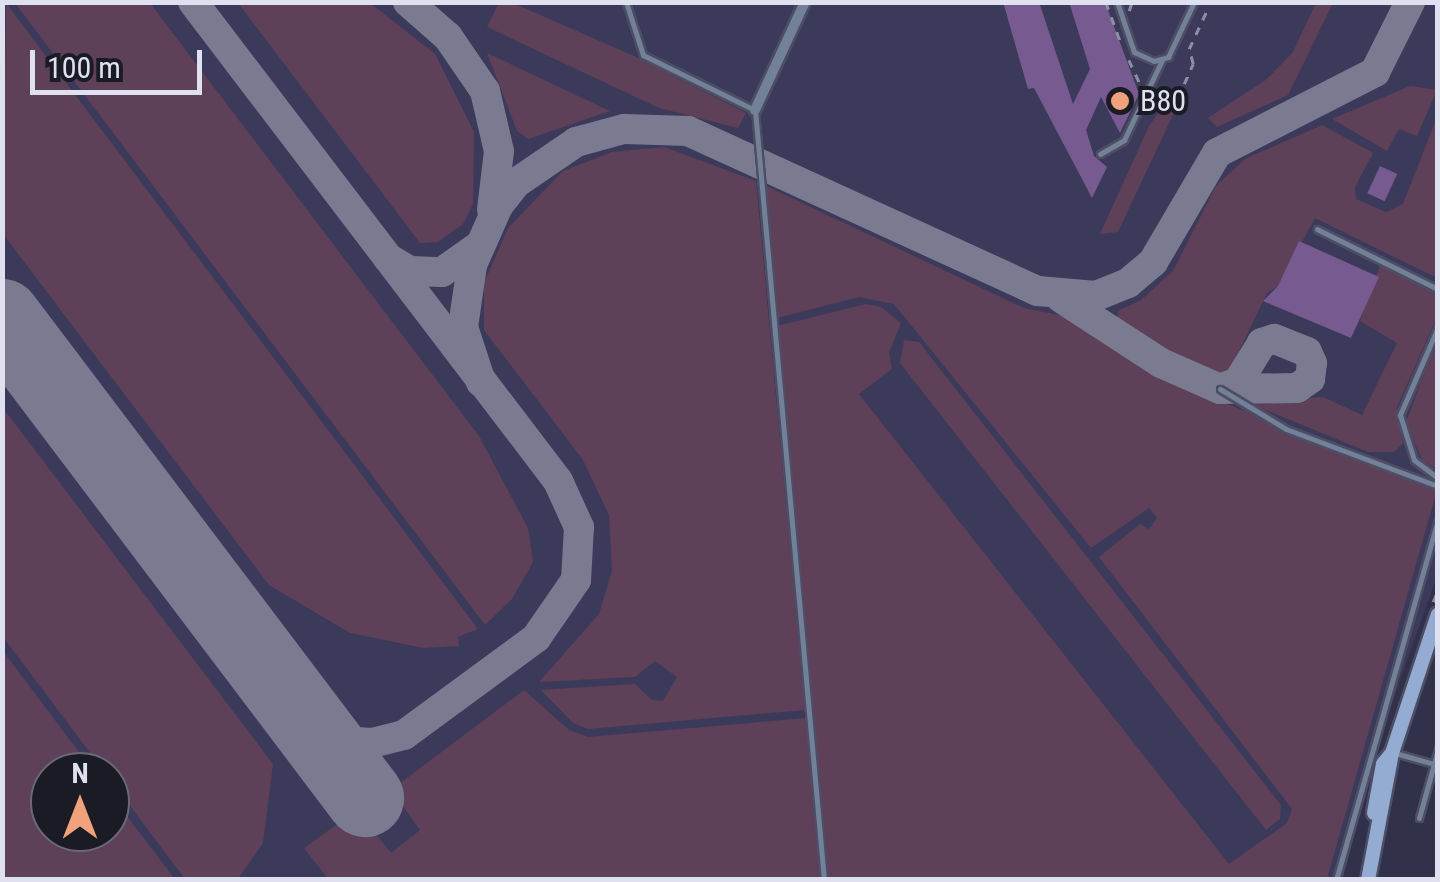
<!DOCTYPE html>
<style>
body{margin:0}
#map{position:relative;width:1440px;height:882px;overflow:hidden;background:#31314b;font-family:"Roboto Condensed",sans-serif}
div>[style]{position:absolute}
.built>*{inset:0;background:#3b3a5a}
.green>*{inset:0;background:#5e4058}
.taxiway>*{height:30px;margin:-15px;padding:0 15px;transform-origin:15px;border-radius:15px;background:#7a7a90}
.runway>*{height:78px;margin:-39px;padding:0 39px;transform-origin:39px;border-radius:39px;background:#7a7a90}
.building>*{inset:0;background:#775a90;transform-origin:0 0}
.path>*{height:2.5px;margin-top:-1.25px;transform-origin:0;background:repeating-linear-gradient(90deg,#8d8ea2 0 8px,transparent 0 16px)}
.roads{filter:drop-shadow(2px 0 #4d4d65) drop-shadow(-2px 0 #4d4d65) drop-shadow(0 2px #4d4d65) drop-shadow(0 -2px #4d4d65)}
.lane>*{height:5px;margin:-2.5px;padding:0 2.5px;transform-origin:2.5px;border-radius:2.5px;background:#728198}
.street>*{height:10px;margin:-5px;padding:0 5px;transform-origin:5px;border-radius:5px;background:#728198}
.secondary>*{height:14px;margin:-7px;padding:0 7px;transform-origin:7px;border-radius:7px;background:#94acd1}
.dots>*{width:28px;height:28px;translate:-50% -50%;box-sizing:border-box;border:5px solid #1b1b26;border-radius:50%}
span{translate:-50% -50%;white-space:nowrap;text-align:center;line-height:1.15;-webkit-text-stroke:8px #1b1b26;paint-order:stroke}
.poi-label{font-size:30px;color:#dfe0f0}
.left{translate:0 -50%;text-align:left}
.frame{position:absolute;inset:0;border:5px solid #dfe0f0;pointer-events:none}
.north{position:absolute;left:30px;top:752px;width:100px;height:100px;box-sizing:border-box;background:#1b1b26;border:2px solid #696a77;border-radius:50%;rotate:0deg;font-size:28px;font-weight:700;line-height:40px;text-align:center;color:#dfe0f0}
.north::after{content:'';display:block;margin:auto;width:35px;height:45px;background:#f0a27a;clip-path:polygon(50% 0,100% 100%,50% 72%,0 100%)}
.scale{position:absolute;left:30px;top:50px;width:172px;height:45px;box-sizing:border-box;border:5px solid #dfe0f0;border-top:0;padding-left:12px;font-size:30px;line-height:35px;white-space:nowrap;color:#dfe0f0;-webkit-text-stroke:8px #1b1b26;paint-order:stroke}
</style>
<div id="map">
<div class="built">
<i style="clip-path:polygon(evenodd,2px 3px,1437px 3px,1437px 576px,1375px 751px,1343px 879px,3px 879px,2px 3px,50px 772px,110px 772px,110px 832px,50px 832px,50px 772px)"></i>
</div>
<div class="green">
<i style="clip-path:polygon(6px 3px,478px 629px,458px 637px,459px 646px,424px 648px,350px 633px,269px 585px,3px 234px)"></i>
<i style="clip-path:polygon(15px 3px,150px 3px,479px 436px,528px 528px,533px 562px,512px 599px,485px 625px)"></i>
<i style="clip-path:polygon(238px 3px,370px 3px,435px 54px,474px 132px,473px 204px,463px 224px,438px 242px,420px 243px)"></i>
<i style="clip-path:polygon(499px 3px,513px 3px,634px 56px,746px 113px,738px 128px,659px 108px,487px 27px)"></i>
<i style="clip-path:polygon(1316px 3px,1333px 3px,1288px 95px,1217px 127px,1208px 118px,1267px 79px,1293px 52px)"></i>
<i style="clip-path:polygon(487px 53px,610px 111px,528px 139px,517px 131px)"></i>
<i style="clip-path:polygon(1410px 86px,1437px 90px,1417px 136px,1399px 129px,1387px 151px,1332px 119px)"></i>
<i style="clip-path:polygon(1179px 102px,1118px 232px,1100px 234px,1149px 126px,1163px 106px)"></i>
<i style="clip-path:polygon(1437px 117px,1437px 278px,1315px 218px,1278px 286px,1267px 293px,1227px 376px,1167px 353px,1117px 319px,1118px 311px,1141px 300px,1173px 271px,1216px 186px,1245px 159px,1322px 125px,1373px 153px,1355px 187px,1356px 199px,1386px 212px,1403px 204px)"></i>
<i style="clip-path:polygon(664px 147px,756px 181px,805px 710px,588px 729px,573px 723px,541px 690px,635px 684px,652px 700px,663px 701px,677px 677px,655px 661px,635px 677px,539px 682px,599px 614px,612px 571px,609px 515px,583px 460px,484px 330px,484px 283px,508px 228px,563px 171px,612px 152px)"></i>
<i style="clip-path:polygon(764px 185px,1024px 308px,1075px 318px,1186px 387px,1437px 490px,1327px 879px,829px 879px,777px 326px,866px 304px,881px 307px,901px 323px,889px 353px,892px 369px,859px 394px,1229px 864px,1287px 823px,1292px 809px,1099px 557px,1140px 524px,1149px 529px,1157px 518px,1149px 508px,1091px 548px,894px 304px,859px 297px,777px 318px)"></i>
<i style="clip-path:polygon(1381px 263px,1437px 293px,1437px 317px,1397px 407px,1403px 443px,1394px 452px,1368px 452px,1246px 402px,1323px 397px,1362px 415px,1397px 343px,1360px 321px)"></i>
<i style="clip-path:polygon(904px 340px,919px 342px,1281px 805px,1280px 819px,1266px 830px,900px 363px)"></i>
<i style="clip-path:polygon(1437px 340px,1437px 469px,1422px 460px,1406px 422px)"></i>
<i style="clip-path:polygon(3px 408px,273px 764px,263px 843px,238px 879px,185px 879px,3px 637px)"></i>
<i style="clip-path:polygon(3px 651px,94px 772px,50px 772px,50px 832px,110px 832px,110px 794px,175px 879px,3px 879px)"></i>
<i style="clip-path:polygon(524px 690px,569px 730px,588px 737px,806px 718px,821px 879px,328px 879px,304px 848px,357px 810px,391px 853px,420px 830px,391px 790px)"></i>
</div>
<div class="taxiway">
<i style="left:193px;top:2px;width:602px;rotate:52.69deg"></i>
<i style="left:558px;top:481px;width:51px;rotate:65.5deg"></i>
<i style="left:579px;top:527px;width:53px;rotate:93.2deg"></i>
<i style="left:576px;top:580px;width:70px;rotate:124.6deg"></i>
<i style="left:536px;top:638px;width:164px;rotate:143.7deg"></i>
<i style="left:404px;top:735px;width:32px;rotate:166deg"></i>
<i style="left:373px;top:743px;width:51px;rotate:-176.6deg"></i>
<i style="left:408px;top:2px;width:53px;rotate:41.2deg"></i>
<i style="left:448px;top:37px;width:65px;rotate:55.6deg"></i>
<i style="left:485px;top:91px;width:62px;rotate:76.9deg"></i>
<i style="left:499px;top:151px;width:59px;rotate:96.8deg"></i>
<i style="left:388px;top:258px;width:26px;rotate:31deg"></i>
<i style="left:410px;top:271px;width:32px;rotate:2deg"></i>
<i style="left:442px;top:272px;width:45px;rotate:-35.1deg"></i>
<i style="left:1061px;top:298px;width:119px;rotate:33deg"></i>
<i style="left:1161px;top:363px;width:64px;rotate:23.8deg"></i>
<i style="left:1220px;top:389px;width:77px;rotate:-0.7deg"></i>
<i style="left:1297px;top:388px;width:16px;rotate:-35deg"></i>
<i style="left:1310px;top:379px;width:16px;rotate:-83deg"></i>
<i style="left:1312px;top:363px;width:12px;rotate:-114deg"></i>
<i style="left:1307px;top:352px;width:35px;rotate:-158deg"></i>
<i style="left:1274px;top:339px;width:13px;rotate:162deg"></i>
<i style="left:1262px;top:343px;width:46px;rotate:121.6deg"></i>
<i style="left:1238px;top:382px;width:19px;rotate:159deg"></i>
<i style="left:481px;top:382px;width:58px;rotate:-108.1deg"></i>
<i style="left:463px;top:327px;width:63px;rotate:-81.7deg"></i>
<i style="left:472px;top:265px;width:64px;rotate:-66.2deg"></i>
<i style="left:498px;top:206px;width:29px;rotate:-52deg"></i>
<i style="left:516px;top:183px;width:73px;rotate:-34.3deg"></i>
<i style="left:576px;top:142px;width:50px;rotate:-15.2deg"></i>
<i style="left:624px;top:129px;width:64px;rotate:1.8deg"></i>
<i style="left:688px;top:131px;width:385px;rotate:24.6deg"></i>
<i style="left:1038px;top:291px;width:58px;rotate:4.9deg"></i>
<i style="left:1096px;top:296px;width:35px;rotate:-22deg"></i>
<i style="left:1128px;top:283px;width:33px;rotate:-40deg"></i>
<i style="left:1153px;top:262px;width:126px;rotate:-59.6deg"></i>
<i style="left:1217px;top:153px;width:178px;rotate:-27.1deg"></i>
<i style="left:1375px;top:72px;width:78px;rotate:-63.4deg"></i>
</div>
<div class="runway">
<i style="left:2px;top:318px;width:602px;rotate:52.9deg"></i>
</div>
<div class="building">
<i style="clip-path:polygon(1003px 2px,1039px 2px,1073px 104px,1090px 69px,1069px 2px,1105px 2px,1139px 94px,1120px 133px,1101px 97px,1086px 130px,1094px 156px,1107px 167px,1092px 198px,1034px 88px,1028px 89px)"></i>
<i style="left:1380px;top:166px;width:19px;height:30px;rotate:25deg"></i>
<i style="clip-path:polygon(1299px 241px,1379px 277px,1351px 338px,1263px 301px,1278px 286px)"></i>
</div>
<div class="path">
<i style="left:1106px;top:2px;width:44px;rotate:69.9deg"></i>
<i style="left:1129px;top:11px;width:9px;rotate:-72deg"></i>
<i style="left:1129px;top:60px;width:26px;rotate:65deg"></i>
<i style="left:1155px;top:93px;width:17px;rotate:3deg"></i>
<i style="left:1172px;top:94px;width:16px;rotate:-40deg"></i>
<i style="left:1184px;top:84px;width:22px;rotate:-66deg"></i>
<i style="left:1193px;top:64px;width:16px;rotate:-105deg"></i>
<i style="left:1189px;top:49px;width:43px;rotate:-65.2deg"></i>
<i style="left:1433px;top:602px;width:13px;rotate:-67deg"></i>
</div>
<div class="roads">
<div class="lane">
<i style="left:626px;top:2px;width:56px;rotate:72.2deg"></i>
<i style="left:643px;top:55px;width:125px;rotate:26.2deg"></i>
<i style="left:755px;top:110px;width:773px;rotate:84.88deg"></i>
<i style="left:1117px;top:2px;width:53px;rotate:71.2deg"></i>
<i style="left:1134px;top:52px;width:22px;rotate:24deg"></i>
<i style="left:1154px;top:61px;width:15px;rotate:-16deg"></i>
<i style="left:1168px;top:57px;width:61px;rotate:-64.7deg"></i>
<i style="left:1100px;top:154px;width:28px;rotate:-30deg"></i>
<i style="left:1124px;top:140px;width:89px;rotate:-64.6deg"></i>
<i style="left:1317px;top:229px;width:135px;rotate:26.4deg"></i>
<i style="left:1438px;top:327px;width:96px;rotate:113.4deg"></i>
<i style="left:1400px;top:415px;width:47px;rotate:72.7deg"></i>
<i style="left:1414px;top:460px;width:30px;rotate:37deg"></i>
<i style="left:1220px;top:389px;width:77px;rotate:31.2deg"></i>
<i style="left:1286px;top:429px;width:162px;rotate:20.6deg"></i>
<i style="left:1395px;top:753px;width:41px;rotate:15.8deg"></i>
<i style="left:1434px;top:764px;width:16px;rotate:-75deg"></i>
<i style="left:1419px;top:818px;width:56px;rotate:-74.5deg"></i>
<i style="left:1336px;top:880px;width:374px;rotate:-74.2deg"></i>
</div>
<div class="street">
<i style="left:755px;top:110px;width:119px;rotate:-65.2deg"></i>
</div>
<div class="secondary">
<i style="left:1374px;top:813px;width:50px;rotate:-79.6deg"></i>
<i style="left:1383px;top:764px;width:14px;rotate:-51deg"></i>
<i style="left:1368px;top:880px;width:129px;rotate:-79.3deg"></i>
<i style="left:1392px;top:753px;width:146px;rotate:-71.7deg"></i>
</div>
</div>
<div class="dots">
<i style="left:1120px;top:101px;background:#f0a27a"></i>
</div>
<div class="poi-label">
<span class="left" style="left:1140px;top:101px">B80</span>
</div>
<div class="frame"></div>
<div class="north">N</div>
<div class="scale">100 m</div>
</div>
